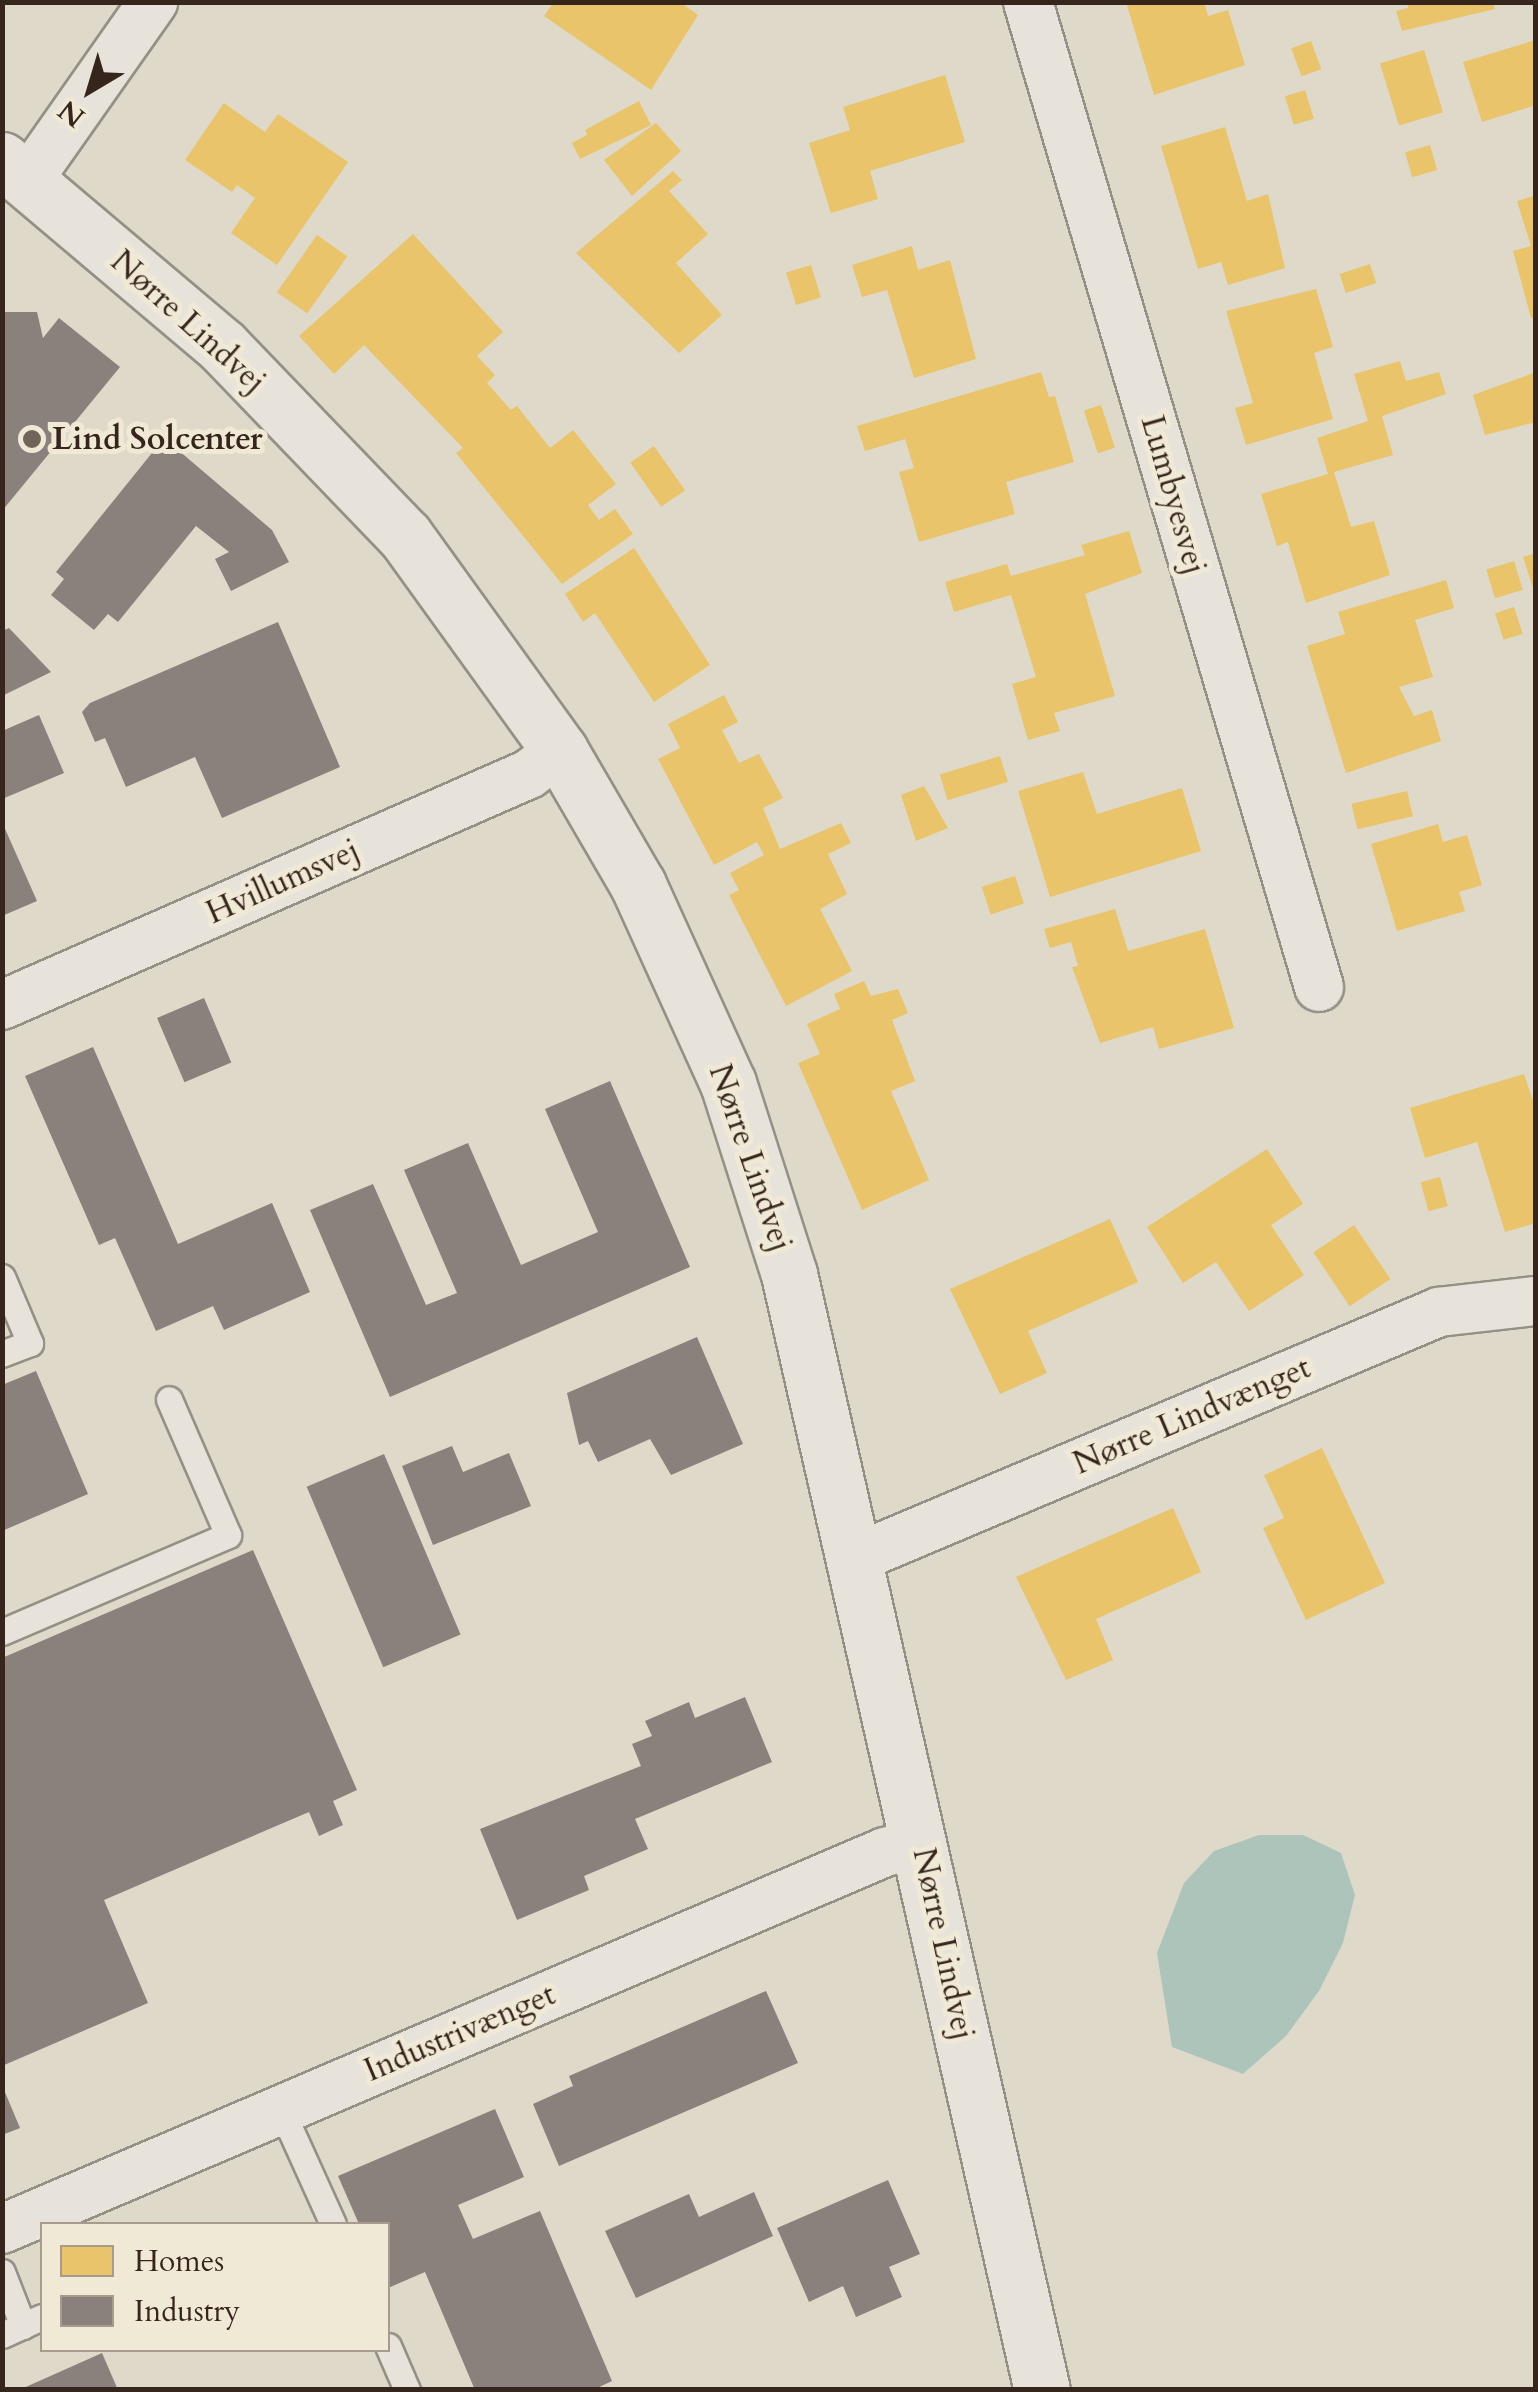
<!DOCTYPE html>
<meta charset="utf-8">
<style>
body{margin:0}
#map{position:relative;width:1538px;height:2392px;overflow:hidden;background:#dfd9c9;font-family:Cardo,serif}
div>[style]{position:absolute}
.water>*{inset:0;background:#adc4ba}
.homes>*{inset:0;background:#e9c46a;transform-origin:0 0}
.industry>*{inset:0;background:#8a817c;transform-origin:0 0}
.roads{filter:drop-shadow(2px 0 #959086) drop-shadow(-2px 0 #959086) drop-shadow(0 2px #959086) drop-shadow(0 -2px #959086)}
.service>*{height:25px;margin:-12.5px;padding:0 12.5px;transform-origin:12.5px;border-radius:12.5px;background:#e7e3db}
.minor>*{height:48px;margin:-24px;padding:0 24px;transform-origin:24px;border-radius:24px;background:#e7e3db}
.tertiary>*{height:55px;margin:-27.5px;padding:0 27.5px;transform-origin:27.5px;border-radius:27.5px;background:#e7e3db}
.dots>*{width:28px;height:28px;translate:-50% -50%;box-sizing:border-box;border:5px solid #f0e9d6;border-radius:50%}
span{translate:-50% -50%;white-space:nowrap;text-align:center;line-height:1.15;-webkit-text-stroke:10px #f0e9d6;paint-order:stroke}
.street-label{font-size:32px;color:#36251d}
.poi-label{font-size:32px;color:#36251d;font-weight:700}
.left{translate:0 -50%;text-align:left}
.frame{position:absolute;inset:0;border:5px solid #36251d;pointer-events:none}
.legend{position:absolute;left:40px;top:2222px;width:350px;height:130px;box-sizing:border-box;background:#f0e9d6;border:2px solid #a69b8c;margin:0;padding:12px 18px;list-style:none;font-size:30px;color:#36251d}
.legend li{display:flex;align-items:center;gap:20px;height:50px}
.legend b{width:50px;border:2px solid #a69b8c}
.north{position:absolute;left:40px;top:40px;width:100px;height:100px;-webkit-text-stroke:8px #f0e9d6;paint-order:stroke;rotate:218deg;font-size:28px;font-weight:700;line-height:40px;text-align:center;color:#36251d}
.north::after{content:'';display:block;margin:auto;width:35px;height:45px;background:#36251d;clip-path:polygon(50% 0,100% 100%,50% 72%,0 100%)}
</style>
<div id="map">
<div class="water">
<i style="clip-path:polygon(1259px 1835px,1303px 1835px,1341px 1853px,1355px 1895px,1343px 1943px,1319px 1991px,1286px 2036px,1243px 2074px,1172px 2047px,1157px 1953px,1184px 1883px,1214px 1851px)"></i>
</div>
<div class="homes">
<i style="clip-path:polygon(554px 2px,680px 2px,698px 15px,651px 90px,544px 16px)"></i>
<i style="clip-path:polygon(1126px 2px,1204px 2px,1208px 16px,1228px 10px,1245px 65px,1154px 95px)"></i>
<i style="clip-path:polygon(1407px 2px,1493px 2px,1495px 9px,1402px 31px,1396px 11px,1408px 8px)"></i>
<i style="clip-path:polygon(1536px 40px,1536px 105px,1482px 122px,1463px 62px)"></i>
<i style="left:1311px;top:41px;width:30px;height:21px;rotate:70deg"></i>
<i style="left:1424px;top:50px;width:65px;height:46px;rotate:73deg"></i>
<i style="clip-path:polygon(945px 75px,965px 142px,870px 171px,878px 199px,831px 213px,809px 143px,850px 130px,843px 107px)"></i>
<i style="left:1305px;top:90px;width:30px;height:21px;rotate:73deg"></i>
<i style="clip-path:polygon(639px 101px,651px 125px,580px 159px,572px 143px,587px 135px,585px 130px)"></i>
<i style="clip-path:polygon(224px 103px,265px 132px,278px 114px,348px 162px,277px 265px,231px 233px,255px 198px,237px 185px,232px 192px,185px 160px)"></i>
<i style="clip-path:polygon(656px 123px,681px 151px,632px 196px,604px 160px)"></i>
<i style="clip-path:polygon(1225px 127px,1247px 201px,1268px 194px,1285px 268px,1228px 285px,1221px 262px,1198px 269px,1161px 146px)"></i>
<i style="left:1430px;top:145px;width:26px;height:26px;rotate:74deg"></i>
<i style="clip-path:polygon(673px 171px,682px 180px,669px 191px,708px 234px,676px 263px,722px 315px,679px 353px,576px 253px)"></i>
<i style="clip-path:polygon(1536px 195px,1536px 317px,1531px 318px,1513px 251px,1531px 246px,1517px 201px)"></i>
<i style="clip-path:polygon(413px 234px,503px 332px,477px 356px,495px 375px,487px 383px,511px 410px,517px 406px,550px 448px,573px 430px,616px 484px,588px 505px,599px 520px,615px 509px,633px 534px,562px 584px,456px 453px,463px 448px,364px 345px,334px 374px,299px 336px)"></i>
<i style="left:317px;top:235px;width:37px;height:70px;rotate:35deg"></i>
<i style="clip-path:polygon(912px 246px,918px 270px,950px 260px,976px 359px,914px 378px,887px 290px,862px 297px,852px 265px)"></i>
<i style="left:1370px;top:264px;width:20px;height:32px;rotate:72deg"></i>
<i style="left:811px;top:265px;width:34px;height:26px;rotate:73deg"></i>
<i style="clip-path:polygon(1316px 289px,1333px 347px,1314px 353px,1333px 419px,1246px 445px,1235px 408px,1253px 403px,1226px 311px)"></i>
<i style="clip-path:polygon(1400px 361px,1406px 381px,1439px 372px,1446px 394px,1382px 416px,1393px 455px,1334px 472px,1351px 527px,1374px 521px,1390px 575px,1306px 603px,1288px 542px,1277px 546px,1261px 494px,1328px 474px,1317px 438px,1368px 421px,1354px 374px)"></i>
<i style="clip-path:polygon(1041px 372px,1049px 397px,1055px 396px,1074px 462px,1006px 482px,1015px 514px,919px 542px,899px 472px,914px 468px,905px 439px,865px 451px,857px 426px)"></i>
<i style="clip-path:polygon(1536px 372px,1536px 422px,1485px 435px,1473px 395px)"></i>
<i style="left:1101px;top:405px;width:45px;height:18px;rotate:72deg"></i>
<i style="left:654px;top:446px;width:54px;height:29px;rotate:55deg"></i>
<i style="clip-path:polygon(1129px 531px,1142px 573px,1085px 594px,1115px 696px,1054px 713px,1060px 731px,1028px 740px,1012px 684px,1036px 677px,1011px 595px,954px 612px,945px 582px,1007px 564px,1011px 576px,1085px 555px,1081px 545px)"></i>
<i style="clip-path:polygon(634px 548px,710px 665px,654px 702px,595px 613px,583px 622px,565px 594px)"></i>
<i style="clip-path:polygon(1536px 553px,1536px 594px,1535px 594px,1523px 557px)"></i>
<i style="left:1514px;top:561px;width:30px;height:29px;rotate:73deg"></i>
<i style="clip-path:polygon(1446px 580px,1454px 608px,1415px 620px,1433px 677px,1399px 687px,1414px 716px,1432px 710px,1441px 741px,1346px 773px,1307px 646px,1345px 634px,1338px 612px)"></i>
<i style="left:1514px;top:607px;width:28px;height:20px;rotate:72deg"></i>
<i style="clip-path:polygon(724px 695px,738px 722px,722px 730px,739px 763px,759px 754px,783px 798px,763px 808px,780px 849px,841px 823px,851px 843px,828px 854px,847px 894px,820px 909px,852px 971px,786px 1006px,729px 895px,739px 890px,730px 873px,764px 855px,757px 842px,714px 865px,658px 759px,680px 748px,668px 724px)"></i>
<i style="left:1000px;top:756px;width:27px;height:63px;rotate:73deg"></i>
<i style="clip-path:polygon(1083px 772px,1097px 814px,1182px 788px,1201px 851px,1050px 897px,1018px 791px)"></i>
<i style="clip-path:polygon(924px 786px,948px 828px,916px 841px,901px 795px)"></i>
<i style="left:1407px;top:791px;width:26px;height:57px;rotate:77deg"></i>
<i style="clip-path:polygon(1438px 824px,1443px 842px,1467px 835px,1482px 885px,1459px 892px,1465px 911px,1397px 931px,1371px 844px)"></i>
<i style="left:1015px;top:876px;width:29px;height:35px;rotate:72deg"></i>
<i style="clip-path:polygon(1115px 909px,1128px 951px,1205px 929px,1234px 1028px,1159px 1049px,1153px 1027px,1100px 1043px,1072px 967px,1078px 966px,1071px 942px,1050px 948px,1044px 929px)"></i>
<i style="clip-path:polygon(864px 981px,871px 996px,898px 989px,908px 1013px,892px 1020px,915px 1081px,891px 1091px,929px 1180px,862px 1210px,798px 1063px,820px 1054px,807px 1024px,840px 1009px,834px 994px)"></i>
<i style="clip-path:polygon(1524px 1074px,1536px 1110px,1536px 1223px,1505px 1232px,1477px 1142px,1425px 1158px,1410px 1108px)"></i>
<i style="clip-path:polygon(1267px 1149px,1303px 1204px,1271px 1225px,1304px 1275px,1249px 1311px,1216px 1262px,1183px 1283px,1147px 1227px)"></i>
<i style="left:1440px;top:1177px;width:30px;height:20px;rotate:75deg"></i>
<i style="clip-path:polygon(1110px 1219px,1138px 1282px,1028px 1331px,1047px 1373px,1000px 1394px,950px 1289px)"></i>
<i style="left:1354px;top:1225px;width:65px;height:49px;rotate:56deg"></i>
<i style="clip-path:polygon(1322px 1448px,1385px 1583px,1306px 1620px,1263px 1528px,1284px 1518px,1264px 1475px)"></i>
<i style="clip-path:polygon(1173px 1508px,1201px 1572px,1096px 1619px,1113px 1660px,1066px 1680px,1016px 1577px)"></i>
</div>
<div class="industry">
<i style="clip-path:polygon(2px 312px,37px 312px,43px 338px,59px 318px,120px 367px,2px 511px)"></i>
<i style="clip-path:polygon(164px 438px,272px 530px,289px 562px,231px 591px,215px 559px,229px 552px,196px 526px,118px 622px,108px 614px,94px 630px,51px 595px,64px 579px,56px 572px)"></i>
<i style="clip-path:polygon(278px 622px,340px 767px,222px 818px,195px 757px,126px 787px,105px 738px,95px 742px,82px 712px,90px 703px)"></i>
<i style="clip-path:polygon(9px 628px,51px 672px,2px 696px,2px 631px)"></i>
<i style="clip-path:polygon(39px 715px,64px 773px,2px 799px,2px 731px)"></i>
<i style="clip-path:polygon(2px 822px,37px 901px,2px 916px)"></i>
<i style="left:204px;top:998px;width:70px;height:51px;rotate:67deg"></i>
<i style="clip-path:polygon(93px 1047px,178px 1244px,272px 1203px,310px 1292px,224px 1330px,213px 1306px,156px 1331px,115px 1238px,99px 1245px,25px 1076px)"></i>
<i style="clip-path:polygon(610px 1081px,690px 1267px,390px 1397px,310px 1210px,373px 1184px,426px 1305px,457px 1293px,404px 1170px,468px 1143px,521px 1265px,598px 1232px,545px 1109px)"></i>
<i style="clip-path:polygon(697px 1337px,743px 1444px,671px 1475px,650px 1439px,598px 1462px,588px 1441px,579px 1445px,567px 1393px)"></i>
<i style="clip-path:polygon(36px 1371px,88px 1494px,2px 1531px,2px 1385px)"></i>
<i style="clip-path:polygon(452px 1446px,463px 1472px,509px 1453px,531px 1506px,433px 1545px,402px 1466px)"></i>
<i style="left:384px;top:1454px;width:196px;height:84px;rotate:67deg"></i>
<i style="clip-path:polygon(253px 1550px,357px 1790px,333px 1801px,343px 1825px,319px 1836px,309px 1812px,104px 1900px,148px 2003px,2px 2066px,2px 1658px)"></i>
<i style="clip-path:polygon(745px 1697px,772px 1762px,635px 1819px,648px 1849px,584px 1876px,589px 1890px,517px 1920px,480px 1829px,641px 1766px,632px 1744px,652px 1736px,645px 1721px,689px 1702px,695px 1718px)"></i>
<i style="clip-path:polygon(766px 1991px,798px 2063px,559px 2166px,533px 2104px,573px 2086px,569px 2076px)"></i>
<i style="clip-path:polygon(2px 2085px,20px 2128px,2px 2135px)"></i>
<i style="clip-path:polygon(495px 2109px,524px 2177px,458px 2205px,473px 2239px,540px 2211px,612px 2381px,593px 2390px,475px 2390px,425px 2272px,388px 2288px,388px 2224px,359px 2224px,338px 2176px)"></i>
<i style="clip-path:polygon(888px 2180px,920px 2254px,889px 2267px,902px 2297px,856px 2317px,843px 2286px,809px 2302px,777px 2228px)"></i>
<i style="clip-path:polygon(754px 2192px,773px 2236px,636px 2298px,605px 2231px,689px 2194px,699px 2217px)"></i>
<i style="clip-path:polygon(102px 2353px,118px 2390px,19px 2390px)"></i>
</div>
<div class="roads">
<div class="service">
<i style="left:2px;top:1277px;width:72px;rotate:67deg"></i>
<i style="left:30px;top:1343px;width:30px;rotate:159deg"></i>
<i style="left:2px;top:1632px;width:246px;rotate:-23.2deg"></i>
<i style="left:228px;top:1535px;width:148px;rotate:-113.5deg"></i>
<i style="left:281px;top:2109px;width:126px;rotate:65.7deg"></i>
<i style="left:2px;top:2272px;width:58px;rotate:68.7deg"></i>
<i style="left:2px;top:2335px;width:44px;rotate:-24.2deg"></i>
<i style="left:388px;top:2346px;width:48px;rotate:66.6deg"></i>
</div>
<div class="minor">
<i style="left:1028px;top:2px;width:1027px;rotate:73.54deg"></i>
<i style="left:28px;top:180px;width:218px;rotate:-54.9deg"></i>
<i style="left:2px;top:1005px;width:575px;rotate:-23.67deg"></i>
<i style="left:529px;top:774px;width:39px;rotate:-37deg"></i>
<i style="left:856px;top:1558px;width:633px;rotate:-22.88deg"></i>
<i style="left:1439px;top:1312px;width:98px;rotate:-6.5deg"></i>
<i style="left:2px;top:2229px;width:960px;rotate:-23.12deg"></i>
<i style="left:885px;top:1852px;width:36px;rotate:-14deg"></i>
</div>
<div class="tertiary">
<i style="left:2px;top:160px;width:289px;rotate:40.2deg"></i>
<i style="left:223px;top:347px;width:262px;rotate:46.1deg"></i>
<i style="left:405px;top:536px;width:265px;rotate:54.2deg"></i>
<i style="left:560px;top:751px;width:155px;rotate:59.8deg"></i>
<i style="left:638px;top:885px;width:217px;rotate:65.6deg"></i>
<i style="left:728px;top:1083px;width:201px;rotate:72.3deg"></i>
<i style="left:789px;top:1274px;width:1144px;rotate:77.23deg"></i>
</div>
</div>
<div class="dots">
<i style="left:32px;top:439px;background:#716459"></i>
</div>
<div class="street-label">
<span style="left:188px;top:322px;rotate:42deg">Nørre Lindvej</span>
<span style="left:1173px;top:495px;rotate:74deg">Lumbyesvej</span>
<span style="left:283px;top:882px;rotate:-24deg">Hvillumsvej</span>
<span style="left:750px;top:1158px;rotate:71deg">Nørre Lindvej</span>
<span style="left:1192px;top:1416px;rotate:-23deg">Nørre Lindvænget</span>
<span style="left:943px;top:1944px;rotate:78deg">Nørre Lindvej</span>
<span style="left:460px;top:2033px;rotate:-23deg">Industrivænget</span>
</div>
<div class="poi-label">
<span class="left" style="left:52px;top:439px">Lind Solcenter</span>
</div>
<div class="frame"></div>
<ul class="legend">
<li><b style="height:28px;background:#e9c46a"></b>Homes</li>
<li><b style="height:28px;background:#8a817c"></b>Industry</li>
</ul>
<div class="north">N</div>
</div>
